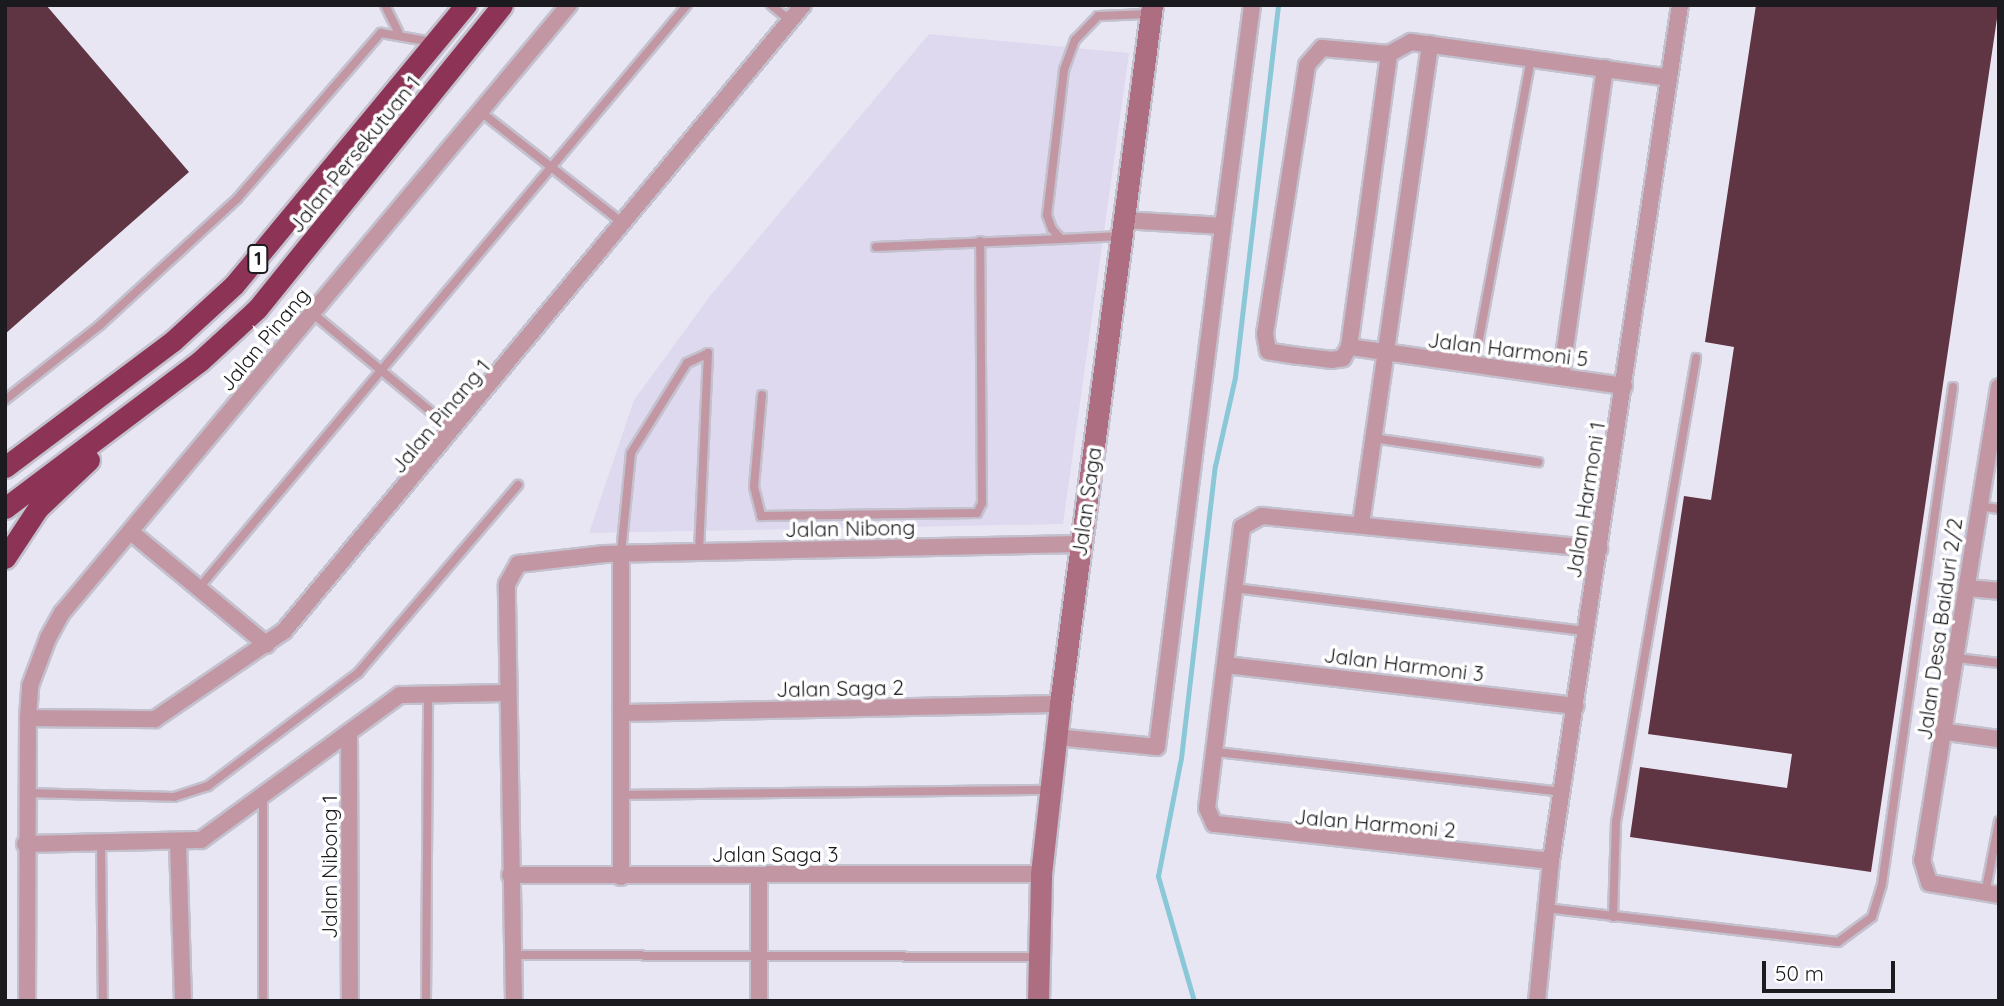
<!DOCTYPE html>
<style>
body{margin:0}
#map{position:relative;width:2004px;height:1006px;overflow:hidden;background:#e9e6f4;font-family:Quicksand,sans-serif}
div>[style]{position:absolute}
.built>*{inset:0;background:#ded9ef}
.stream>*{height:5px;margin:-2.5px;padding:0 2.5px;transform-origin:2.5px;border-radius:2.5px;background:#8bc8d7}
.building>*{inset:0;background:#5f3443}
.roads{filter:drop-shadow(2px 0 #c4c1ce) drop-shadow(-2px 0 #c4c1ce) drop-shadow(0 2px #c4c1ce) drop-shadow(0 -2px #c4c1ce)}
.lane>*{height:8px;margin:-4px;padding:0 4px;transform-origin:4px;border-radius:4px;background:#c396a3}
.street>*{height:16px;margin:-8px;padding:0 8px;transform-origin:8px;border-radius:8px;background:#c396a3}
.secondary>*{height:21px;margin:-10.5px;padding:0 10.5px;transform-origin:10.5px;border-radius:10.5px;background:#ae6e82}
.highway>*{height:21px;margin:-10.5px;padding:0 10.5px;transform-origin:10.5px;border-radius:10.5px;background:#8d3456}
span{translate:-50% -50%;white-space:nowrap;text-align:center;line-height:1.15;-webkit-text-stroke:7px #fff;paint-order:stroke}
.shield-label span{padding:2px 5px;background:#fff;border:2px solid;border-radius:5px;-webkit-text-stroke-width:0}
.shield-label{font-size:19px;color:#1b1a1f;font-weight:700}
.street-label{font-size:21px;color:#1b1a1f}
.frame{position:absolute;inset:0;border:7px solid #1b1a1f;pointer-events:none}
.scale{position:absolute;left:1762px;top:961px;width:133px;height:32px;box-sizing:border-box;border:4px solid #1b1a1f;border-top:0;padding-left:9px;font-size:21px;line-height:24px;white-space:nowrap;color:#1b1a1f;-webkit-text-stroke:5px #fff;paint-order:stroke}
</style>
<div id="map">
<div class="built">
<i style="clip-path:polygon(929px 34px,1129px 53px,1063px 524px,589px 533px,634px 400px,710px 296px)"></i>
</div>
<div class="stream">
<i style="left:1194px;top:1001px;width:130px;rotate:-106.1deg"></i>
<i style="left:1158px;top:876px;width:120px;rotate:-79deg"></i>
<i style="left:1181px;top:758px;width:294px;rotate:-83.4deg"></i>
<i style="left:1215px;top:466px;width:91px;rotate:-77.3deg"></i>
<i style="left:1235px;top:377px;width:374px;rotate:-83.4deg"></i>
</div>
<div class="building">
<i style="clip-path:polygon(5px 5px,46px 5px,189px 172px,5px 334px)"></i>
<i style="clip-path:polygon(1756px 5px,1999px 5px,1871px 872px,1630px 837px,1640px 767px,1787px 788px,1792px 754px,1648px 734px,1684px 496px,1711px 500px,1734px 347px,1705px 342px)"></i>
</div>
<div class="roads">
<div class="lane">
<i style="left:385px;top:5px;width:30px;rotate:64deg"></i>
<i style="left:771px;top:5px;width:26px;rotate:39deg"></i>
<i style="left:481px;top:112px;width:182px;rotate:38.1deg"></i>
<i style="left:1121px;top:236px;width:60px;rotate:177.1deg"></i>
<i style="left:1061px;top:239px;width:13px;rotate:-132deg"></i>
<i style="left:1052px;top:229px;width:15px;rotate:-110deg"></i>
<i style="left:1047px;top:215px;width:146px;rotate:-83.3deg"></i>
<i style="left:1064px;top:70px;width:32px;rotate:-70deg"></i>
<i style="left:1075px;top:40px;width:33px;rotate:-46deg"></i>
<i style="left:1098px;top:16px;width:50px;rotate:-2.3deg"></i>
<i style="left:876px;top:247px;width:185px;rotate:-2.5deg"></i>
<i style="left:312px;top:313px;width:183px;rotate:39.7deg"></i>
<i style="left:1474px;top:366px;width:312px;rotate:-79.5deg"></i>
<i style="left:762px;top:395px;width:92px;rotate:95deg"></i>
<i style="left:754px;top:487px;width:30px;rotate:76deg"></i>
<i style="left:761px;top:516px;width:216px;rotate:-0.8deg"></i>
<i style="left:977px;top:513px;width:11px;rotate:-63deg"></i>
<i style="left:982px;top:503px;width:262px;rotate:-90.4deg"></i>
<i style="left:5px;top:400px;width:121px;rotate:-38.3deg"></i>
<i style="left:100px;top:325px;width:186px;rotate:-42.6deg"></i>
<i style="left:237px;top:199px;width:220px;rotate:-49.1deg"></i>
<i style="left:381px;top:33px;width:52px;rotate:10deg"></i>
<i style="left:1373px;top:438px;width:167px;rotate:8.3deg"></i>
<i style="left:1980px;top:506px;width:19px;rotate:9deg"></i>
<i style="left:621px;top:553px;width:100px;rotate:-84.3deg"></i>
<i style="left:631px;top:453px;width:106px;rotate:-58.1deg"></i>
<i style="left:687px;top:363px;width:23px;rotate:-25deg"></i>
<i style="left:708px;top:353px;width:198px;rotate:92.6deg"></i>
<i style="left:199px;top:588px;width:760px;rotate:-50.07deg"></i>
<i style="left:1234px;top:588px;width:355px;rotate:7deg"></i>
<i style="left:1957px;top:658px;width:42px;rotate:6.8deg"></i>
<i style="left:1217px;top:752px;width:347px;rotate:6.6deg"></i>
<i style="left:26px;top:793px;width:148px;rotate:1.5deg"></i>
<i style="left:174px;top:797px;width:36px;rotate:-18deg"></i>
<i style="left:208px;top:786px;width:188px;rotate:-37deg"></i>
<i style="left:358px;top:673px;width:247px;rotate:-49.6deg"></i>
<i style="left:621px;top:795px;width:427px;rotate:-0.7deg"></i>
<i style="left:263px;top:799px;width:202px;rotate:90deg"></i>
<i style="left:101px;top:843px;width:158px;rotate:89.3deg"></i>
<i style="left:1985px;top:894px;width:74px;rotate:-79.1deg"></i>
<i style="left:1545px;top:908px;width:295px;rotate:6.6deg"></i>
<i style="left:1838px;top:942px;width:42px;rotate:-36.3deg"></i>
<i style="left:1872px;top:917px;width:34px;rotate:-73deg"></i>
<i style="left:1882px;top:884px;width:502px;rotate:-81.87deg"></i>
<i style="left:1613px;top:917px;width:95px;rotate:-88.2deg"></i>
<i style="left:1616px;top:822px;width:471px;rotate:-80.2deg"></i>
<i style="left:512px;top:955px;width:526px;rotate:0.22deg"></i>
<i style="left:426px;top:1001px;width:307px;rotate:-89.6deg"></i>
</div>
<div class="street">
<i style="left:1123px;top:220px;width:100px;rotate:3.4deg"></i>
<i style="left:1223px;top:226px;width:223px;rotate:-82.5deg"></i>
<i style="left:1349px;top:347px;width:296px;rotate:-82.2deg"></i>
<i style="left:1561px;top:377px;width:312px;rotate:-81.9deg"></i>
<i style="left:1624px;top:386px;width:278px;rotate:-171.9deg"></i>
<i style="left:1349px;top:347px;width:13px;rotate:119deg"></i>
<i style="left:1343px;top:358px;width:11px;rotate:170deg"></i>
<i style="left:1332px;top:360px;width:34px;rotate:-173deg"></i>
<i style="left:1298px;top:356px;width:30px;rotate:-171deg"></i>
<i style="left:1268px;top:351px;width:17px;rotate:-100deg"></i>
<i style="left:1265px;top:334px;width:272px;rotate:-81.1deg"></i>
<i style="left:1307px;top:65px;width:23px;rotate:-49deg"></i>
<i style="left:1322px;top:48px;width:67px;rotate:5.1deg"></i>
<i style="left:1389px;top:54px;width:25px;rotate:-29deg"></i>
<i style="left:1411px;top:42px;width:260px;rotate:7.9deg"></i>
<i style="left:1999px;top:387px;width:479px;rotate:99.2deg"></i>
<i style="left:1922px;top:860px;width:24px;rotate:73deg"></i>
<i style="left:1929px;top:883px;width:71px;rotate:9.7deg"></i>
<i style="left:1361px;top:524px;width:485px;rotate:-81.8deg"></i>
<i style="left:132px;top:533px;width:175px;rotate:39.7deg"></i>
<i style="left:1967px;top:588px;width:32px;rotate:5deg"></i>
<i style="left:1226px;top:665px;width:352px;rotate:6.7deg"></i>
<i style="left:621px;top:713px;width:439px;rotate:-1.2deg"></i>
<i style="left:28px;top:718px;width:127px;rotate:0.5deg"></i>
<i style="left:155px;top:719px;width:156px;rotate:-34.3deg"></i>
<i style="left:284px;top:631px;width:813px;rotate:-50.34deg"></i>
<i style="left:1947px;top:732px;width:52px;rotate:7.7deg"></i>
<i style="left:349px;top:733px;width:268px;rotate:89.8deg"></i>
<i style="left:1056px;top:737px;width:101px;rotate:5.7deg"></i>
<i style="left:1157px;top:747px;width:525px;rotate:-82.78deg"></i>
<i style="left:178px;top:842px;width:159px;rotate:88.2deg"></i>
<i style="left:25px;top:844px;width:176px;rotate:-1.3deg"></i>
<i style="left:201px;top:840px;width:246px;rotate:-36.1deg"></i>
<i style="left:400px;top:695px;width:108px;rotate:-1.1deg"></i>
<i style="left:1551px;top:861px;width:339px;rotate:-173.7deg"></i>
<i style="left:1214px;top:824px;width:17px;rotate:-114deg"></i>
<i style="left:1207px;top:808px;width:283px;rotate:-82.9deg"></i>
<i style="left:1242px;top:527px;width:23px;rotate:-29deg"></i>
<i style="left:1262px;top:516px;width:339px;rotate:5.6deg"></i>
<i style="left:510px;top:875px;width:531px;rotate:-0.11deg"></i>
<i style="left:621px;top:877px;width:324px;rotate:-90deg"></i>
<i style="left:27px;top:1001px;width:283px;rotate:-89.8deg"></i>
<i style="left:28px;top:718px;width:32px;rotate:-86deg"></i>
<i style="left:30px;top:686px;width:51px;rotate:-69.4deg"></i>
<i style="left:48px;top:638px;width:29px;rotate:-61deg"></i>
<i style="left:62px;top:613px;width:792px;rotate:-50.18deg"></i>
<i style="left:514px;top:1001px;width:417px;rotate:-91deg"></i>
<i style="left:507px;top:584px;width:23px;rotate:-61deg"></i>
<i style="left:518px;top:564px;width:87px;rotate:-6.6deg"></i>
<i style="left:604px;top:554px;width:476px;rotate:-1.2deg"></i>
<i style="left:759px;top:1001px;width:125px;rotate:-90deg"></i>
<i style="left:1537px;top:1001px;width:141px;rotate:-84.3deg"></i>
<i style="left:1551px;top:861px;width:866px;rotate:-81.43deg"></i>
</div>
<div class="secondary">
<i style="left:1038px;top:1001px;width:127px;rotate:-88.6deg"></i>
<i style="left:1041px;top:874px;width:171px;rotate:-83.6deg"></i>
<i style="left:1060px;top:704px;width:705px;rotate:-82.5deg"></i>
</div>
<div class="highway">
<i style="left:5px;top:467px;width:211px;rotate:-36.9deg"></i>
<i style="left:174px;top:340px;width:81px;rotate:-42.5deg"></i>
<i style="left:234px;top:285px;width:364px;rotate:-50.4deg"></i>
<i style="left:5px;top:508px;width:244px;rotate:-37deg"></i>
<i style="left:200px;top:361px;width:77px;rotate:-42.4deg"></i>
<i style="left:257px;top:309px;width:390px;rotate:-51.1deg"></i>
<i style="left:5px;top:558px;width:60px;rotate:-56.6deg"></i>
<i style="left:38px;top:508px;width:70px;rotate:-43.3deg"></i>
</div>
</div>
<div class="shield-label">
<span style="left:258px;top:259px">1</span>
</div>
<div class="street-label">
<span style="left:354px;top:154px;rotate:-51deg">Jalan Persekutuan 1</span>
<span style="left:264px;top:339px;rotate:-50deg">Jalan Pinang</span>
<span style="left:1508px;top:349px;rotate:7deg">Jalan Harmoni 5</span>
<span style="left:440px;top:416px;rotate:-50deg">Jalan Pinang 1</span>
<span style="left:1585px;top:500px;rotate:-81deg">Jalan Harmoni 1</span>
<span style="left:1086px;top:502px;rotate:-82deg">Jalan Saga</span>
<span style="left:850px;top:528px;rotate:-1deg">Jalan Nibong</span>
<span style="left:1939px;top:629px;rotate:-82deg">Jalan Desa Baiduri 2/2</span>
<span style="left:1404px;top:664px;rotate:7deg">Jalan Harmoni 3</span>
<span style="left:840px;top:688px;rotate:-1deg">Jalan Saga 2</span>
<span style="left:1375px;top:823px;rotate:5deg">Jalan Harmoni 2</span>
<span style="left:775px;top:854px">Jalan Saga 3</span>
<span style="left:329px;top:867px;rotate:-90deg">Jalan Nibong 1</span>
</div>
<div class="frame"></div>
<div class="scale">50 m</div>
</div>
